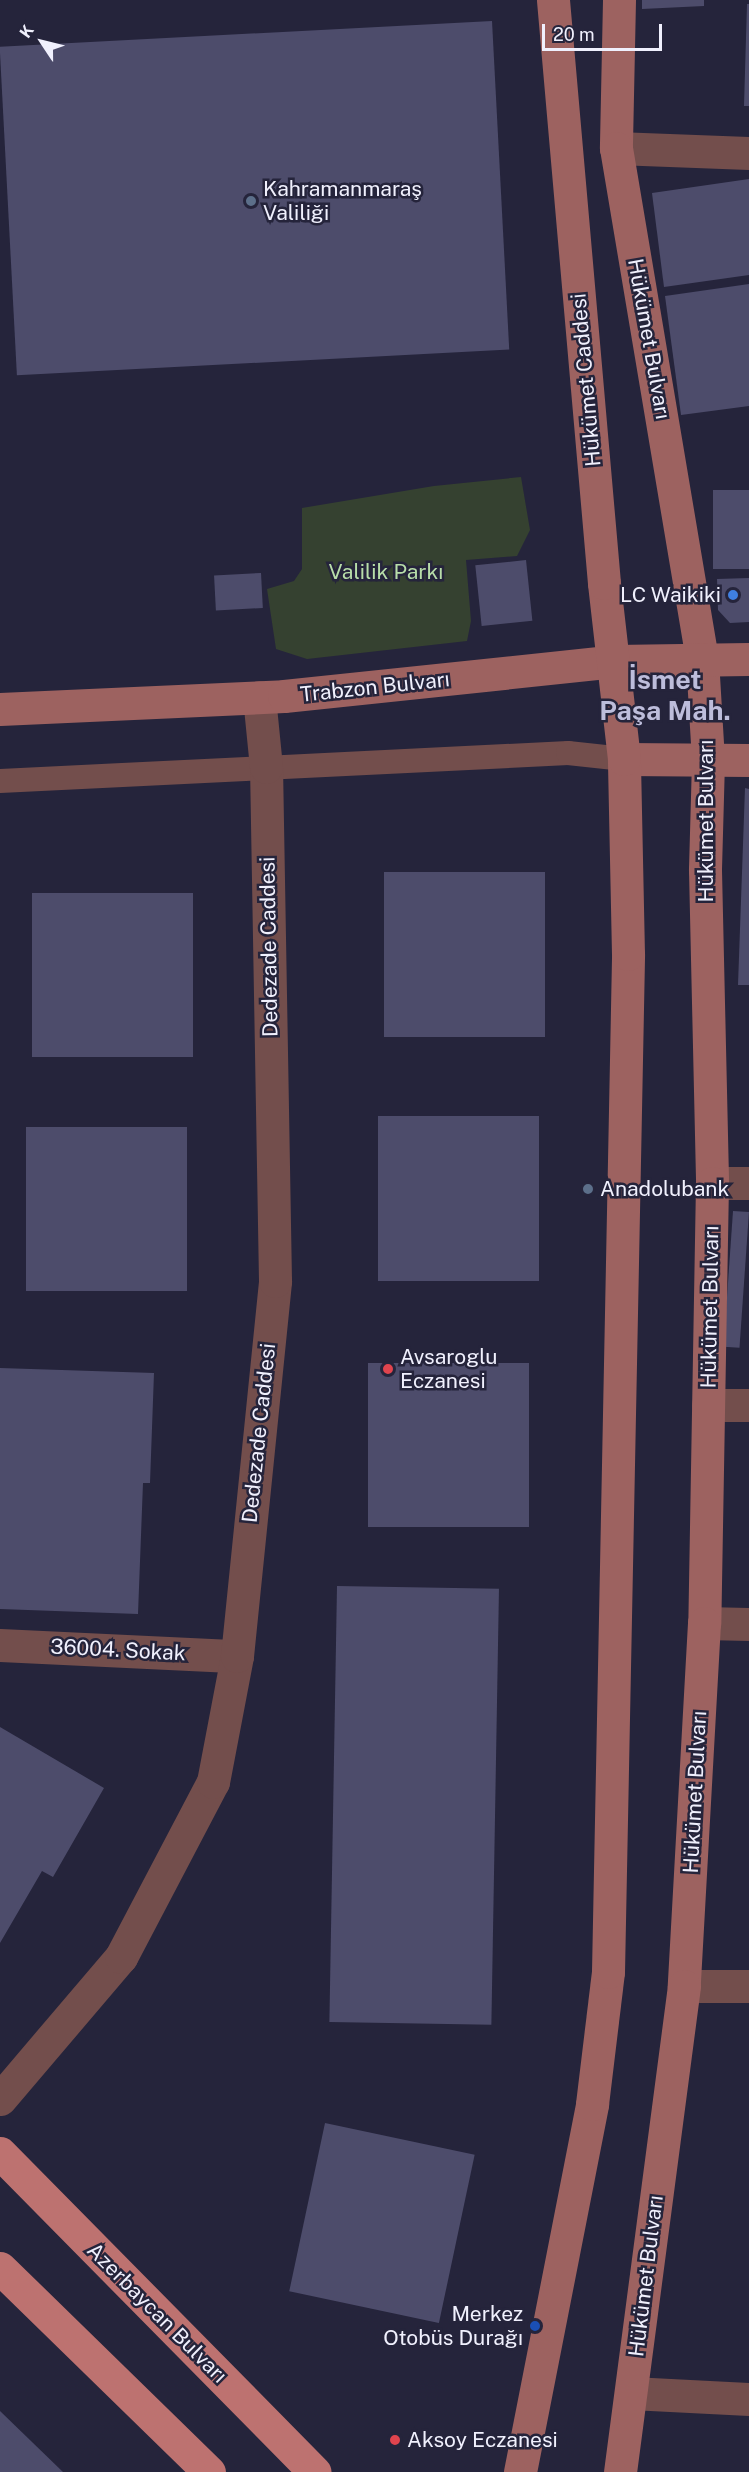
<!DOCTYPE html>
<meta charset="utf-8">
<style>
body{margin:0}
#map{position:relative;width:749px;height:2472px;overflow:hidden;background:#25243b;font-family:"Public Sans",sans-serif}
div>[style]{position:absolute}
.green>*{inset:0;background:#354130}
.building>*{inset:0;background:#4d4c6b;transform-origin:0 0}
.pedestrian>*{height:24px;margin:-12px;padding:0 12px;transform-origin:12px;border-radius:12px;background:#734e4c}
.minor>*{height:33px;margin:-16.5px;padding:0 16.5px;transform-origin:16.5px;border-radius:16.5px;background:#734e4c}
.secondary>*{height:33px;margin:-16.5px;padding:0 16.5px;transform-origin:16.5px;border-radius:16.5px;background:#9d6260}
.primary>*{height:33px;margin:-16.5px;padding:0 16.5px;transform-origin:16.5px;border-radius:16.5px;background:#bd7270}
.dots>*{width:16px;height:16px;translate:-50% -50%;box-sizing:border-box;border:3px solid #25243b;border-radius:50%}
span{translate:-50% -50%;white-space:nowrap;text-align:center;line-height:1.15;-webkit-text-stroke:5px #25243b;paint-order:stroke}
.poi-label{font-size:21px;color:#f0f0fd}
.left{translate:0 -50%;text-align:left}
.right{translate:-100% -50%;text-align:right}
.street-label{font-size:21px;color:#f0f0fd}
.park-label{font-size:21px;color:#b8dea9}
.district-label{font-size:27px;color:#bdbddb;font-weight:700}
.north{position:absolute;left:12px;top:12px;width:60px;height:60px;-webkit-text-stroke:4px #25243b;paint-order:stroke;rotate:305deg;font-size:16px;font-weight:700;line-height:24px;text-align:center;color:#f0f0fd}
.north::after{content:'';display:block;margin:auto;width:21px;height:27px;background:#f0f0fd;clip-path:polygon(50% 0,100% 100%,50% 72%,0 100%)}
.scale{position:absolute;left:542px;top:24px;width:120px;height:27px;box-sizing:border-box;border:3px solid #f0f0fd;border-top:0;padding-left:8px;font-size:18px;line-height:21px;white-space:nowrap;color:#f0f0fd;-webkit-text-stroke:4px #25243b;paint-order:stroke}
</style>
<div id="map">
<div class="green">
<i style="clip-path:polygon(521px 477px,530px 530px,517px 556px,466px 560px,471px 621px,467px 641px,307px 659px,276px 649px,267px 589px,294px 581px,302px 569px,302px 508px,434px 486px)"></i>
</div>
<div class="building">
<i style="clip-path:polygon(642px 0,704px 0,704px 6px,642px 9px)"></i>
<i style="clip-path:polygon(747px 4px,749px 4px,749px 106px,744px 106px)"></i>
<i style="left:492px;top:21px;width:329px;height:493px;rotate:87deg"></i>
<i style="clip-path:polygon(749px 179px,749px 275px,664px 287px,652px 193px)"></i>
<i style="clip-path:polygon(749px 284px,749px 406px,681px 415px,665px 296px)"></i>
<i style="left:749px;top:490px;width:79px;height:36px;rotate:90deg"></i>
<i style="left:526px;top:560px;width:61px;height:51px;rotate:84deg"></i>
<i style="left:261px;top:573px;width:35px;height:47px;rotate:87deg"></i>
<i style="clip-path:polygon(749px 578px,749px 622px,730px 623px,718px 610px,717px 579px)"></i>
<i style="clip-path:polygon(745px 788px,749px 789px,749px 985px,738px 985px)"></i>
<i style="left:545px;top:872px;width:165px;height:161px;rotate:90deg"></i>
<i style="left:193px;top:893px;width:164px;height:161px;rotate:90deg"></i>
<i style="left:539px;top:1116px;width:165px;height:161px;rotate:90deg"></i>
<i style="left:187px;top:1127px;width:164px;height:161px;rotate:90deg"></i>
<i style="left:733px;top:1211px;width:16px;height:136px;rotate:4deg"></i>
<i style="left:529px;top:1363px;width:164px;height:161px;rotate:90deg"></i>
<i style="clip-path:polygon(0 1368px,154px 1373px,150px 1483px,143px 1483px,138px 1614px,0 1609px)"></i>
<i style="left:337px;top:1586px;width:162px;height:436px;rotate:1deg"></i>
<i style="clip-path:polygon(0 1727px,104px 1788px,53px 1877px,42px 1871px,0 1943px)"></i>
<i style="left:325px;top:2123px;width:153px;height:172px;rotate:12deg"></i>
<i style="clip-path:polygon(0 2411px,63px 2472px,0 2472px)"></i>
</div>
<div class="pedestrian">
<i style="left:0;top:781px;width:569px;rotate:-2.82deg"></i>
<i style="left:568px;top:753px;width:56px;rotate:6.1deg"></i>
</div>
<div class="minor">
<i style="left:616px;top:148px;width:133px;rotate:2.2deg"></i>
<i style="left:712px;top:1183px;width:37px"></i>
<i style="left:708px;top:1405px;width:41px"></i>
<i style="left:704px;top:1623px;width:45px;rotate:1.3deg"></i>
<i style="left:0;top:1645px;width:237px;rotate:2.7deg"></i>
<i style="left:684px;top:1986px;width:65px"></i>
<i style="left:0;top:2099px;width:187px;rotate:-49.6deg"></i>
<i style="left:121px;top:1957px;width:198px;rotate:-62.3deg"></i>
<i style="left:213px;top:1782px;width:128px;rotate:-79.2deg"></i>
<i style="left:237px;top:1656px;width:377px;rotate:-84.2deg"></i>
<i style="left:275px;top:1281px;width:514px;rotate:-91deg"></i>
<i style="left:266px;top:767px;width:70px;rotate:-95.7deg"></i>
<i style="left:631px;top:2393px;width:118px;rotate:2.9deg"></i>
</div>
<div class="secondary">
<i style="left:619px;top:0;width:148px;rotate:91.2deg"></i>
<i style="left:616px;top:148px;width:518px;rotate:80.45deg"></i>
<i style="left:702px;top:659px;width:102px;rotate:86.6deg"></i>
<i style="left:708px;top:761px;width:109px;rotate:91.6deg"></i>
<i style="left:705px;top:870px;width:313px;rotate:88.7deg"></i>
<i style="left:712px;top:1183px;width:440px;rotate:91deg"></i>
<i style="left:704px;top:1623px;width:364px;rotate:93.2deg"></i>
<i style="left:684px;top:1986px;width:490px;rotate:97.5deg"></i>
<i style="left:0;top:709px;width:284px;rotate:-2.6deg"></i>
<i style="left:284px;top:696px;width:333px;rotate:-6deg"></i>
<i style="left:615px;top:661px;width:134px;rotate:-0.9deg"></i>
<i style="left:624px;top:759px;width:125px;rotate:0.5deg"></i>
<i style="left:520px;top:2472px;width:375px;rotate:-78.9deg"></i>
<i style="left:592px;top:2104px;width:133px;rotate:-83.1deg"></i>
<i style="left:608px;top:1972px;width:1018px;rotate:-88.87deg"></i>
<i style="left:628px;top:954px;width:195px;rotate:-91.2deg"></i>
<i style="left:624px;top:759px;width:177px;rotate:-96.5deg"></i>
<i style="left:604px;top:583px;width:585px;rotate:-95deg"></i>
</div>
<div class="primary">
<i style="left:0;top:2153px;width:448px;rotate:45.4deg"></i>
<i style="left:0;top:2268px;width:292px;rotate:44.3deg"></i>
</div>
<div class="dots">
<i style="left:251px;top:201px;background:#5c6f8a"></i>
<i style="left:733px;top:595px;background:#3f7fe0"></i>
<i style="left:588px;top:1189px;background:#5c6f8a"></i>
<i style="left:388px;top:1369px;background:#e0444e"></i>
<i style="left:535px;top:2326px;background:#1a4fb4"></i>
<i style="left:395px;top:2440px;background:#e0444e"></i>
</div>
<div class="poi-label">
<span class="left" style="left:263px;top:201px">Kahramanmaraş<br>Valiliği</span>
<span class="right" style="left:721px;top:595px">LC Waikiki</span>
<span class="left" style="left:600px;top:1189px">Anadolubank</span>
<span class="left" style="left:400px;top:1369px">Avsaroglu<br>Eczanesi</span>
<span class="right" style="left:523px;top:2326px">Merkez<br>Otobüs Durağı</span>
<span class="left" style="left:407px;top:2440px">Aksoy Eczanesi</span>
</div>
<div class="street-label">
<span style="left:649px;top:339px;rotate:80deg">Hükümet Bulvarı</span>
<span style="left:586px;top:380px;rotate:-95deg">Hükümet Caddesi</span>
<span style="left:375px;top:687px;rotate:-6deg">Trabzon Bulvarı</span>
<span style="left:706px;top:821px;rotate:-90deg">Hükümet Bulvarı</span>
<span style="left:269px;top:947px;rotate:-91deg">Dedezade Caddesi</span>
<span style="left:710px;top:1307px;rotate:-89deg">Hükümet Bulvarı</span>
<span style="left:259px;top:1433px;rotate:-84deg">Dedezade Caddesi</span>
<span style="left:118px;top:1650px;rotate:3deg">36004. Sokak</span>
<span style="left:695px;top:1792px;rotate:-87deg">Hükümet Bulvarı</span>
<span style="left:646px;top:2276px;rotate:-83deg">Hükümet Bulvarı</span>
<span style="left:157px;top:2313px;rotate:45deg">Azerbaycan Bulvarı</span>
</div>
<div class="park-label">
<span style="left:386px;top:572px">Valilik Parkı</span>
</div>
<div class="district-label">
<span style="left:665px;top:695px">İsmet<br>Paşa Mah.</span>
</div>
<div class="north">K</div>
<div class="scale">20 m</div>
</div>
